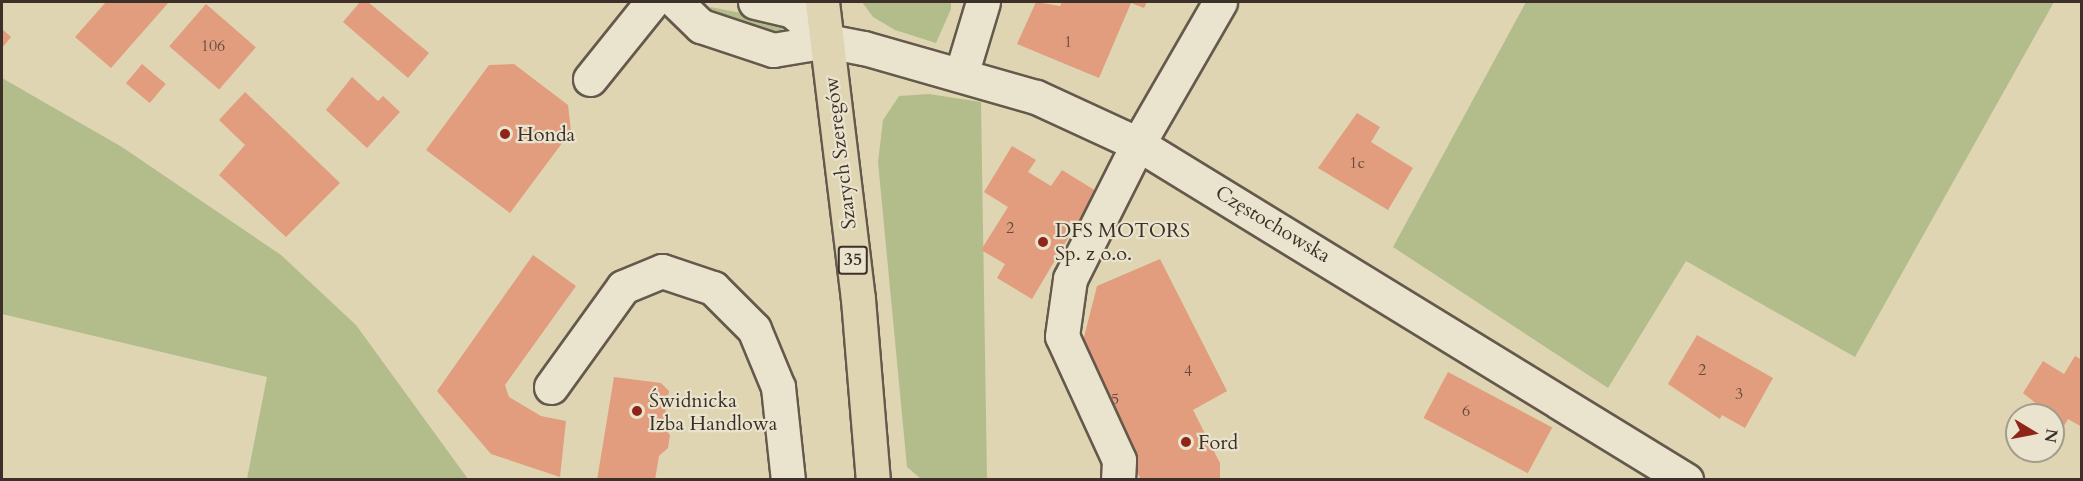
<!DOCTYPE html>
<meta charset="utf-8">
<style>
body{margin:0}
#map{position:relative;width:2083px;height:481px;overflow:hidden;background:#dfd5b3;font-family:Cardo,serif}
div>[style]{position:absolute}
.green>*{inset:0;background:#b3bd8b}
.building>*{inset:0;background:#e19d7d;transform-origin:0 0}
.roads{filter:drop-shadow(2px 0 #65594c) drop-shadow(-2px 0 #65594c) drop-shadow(0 2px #65594c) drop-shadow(0 -2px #65594c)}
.minor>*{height:33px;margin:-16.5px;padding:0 16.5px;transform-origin:16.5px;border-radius:16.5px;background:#eae4ce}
.major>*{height:33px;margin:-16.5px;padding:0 16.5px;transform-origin:16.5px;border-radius:16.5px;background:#dfd5b3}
.dots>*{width:16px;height:16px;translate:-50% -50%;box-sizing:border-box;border:3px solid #eae4ce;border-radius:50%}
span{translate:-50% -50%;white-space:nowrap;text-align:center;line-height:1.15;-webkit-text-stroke:4.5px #eae4ce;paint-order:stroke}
.number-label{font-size:16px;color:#654b3e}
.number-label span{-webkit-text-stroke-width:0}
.shield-label span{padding:2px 4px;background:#eae4ce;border:2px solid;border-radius:4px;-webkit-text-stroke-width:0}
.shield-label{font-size:18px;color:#3c3029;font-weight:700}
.poi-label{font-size:20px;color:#3c3029}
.left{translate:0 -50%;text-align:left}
.street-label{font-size:20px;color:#3c3029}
.frame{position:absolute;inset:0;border:3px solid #3c3029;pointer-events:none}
.north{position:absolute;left:2005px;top:403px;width:60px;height:60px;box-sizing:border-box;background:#eae4ce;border:2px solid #a49c8c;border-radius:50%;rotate:100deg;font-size:16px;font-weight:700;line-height:24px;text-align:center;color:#3c3029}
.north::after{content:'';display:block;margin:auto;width:21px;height:27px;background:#8f2418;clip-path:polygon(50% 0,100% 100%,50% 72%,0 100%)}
</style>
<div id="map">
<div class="green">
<i style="clip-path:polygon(862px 2px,951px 2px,951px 9px,936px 43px,895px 30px,873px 17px)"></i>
<i style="clip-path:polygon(1526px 2px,2054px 2px,1855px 357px,1686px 261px,1608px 388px,1393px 247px)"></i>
<i style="clip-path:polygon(710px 7px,778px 20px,783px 30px,778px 37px,716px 19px)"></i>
<i style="clip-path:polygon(2px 78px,122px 147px,281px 255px,356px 325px,468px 479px,247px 479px,267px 377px,2px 314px)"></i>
<i style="clip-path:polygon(929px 94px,981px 102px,987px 479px,921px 479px,907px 467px,878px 162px,883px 120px,899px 96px)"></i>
</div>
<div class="building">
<i style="clip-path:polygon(106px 2px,169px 2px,111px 68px,75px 37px)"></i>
<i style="clip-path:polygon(360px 2px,368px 2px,429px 53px,408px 78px,343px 22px)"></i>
<i style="clip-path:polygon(1036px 2px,1060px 6px,1062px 2px,1147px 2px,1144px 8px,1131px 3px,1099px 78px,1017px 44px)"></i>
<i style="left:206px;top:4px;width:66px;height:56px;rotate:41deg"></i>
<i style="clip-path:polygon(2px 29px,11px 37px,2px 48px)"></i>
<i style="left:142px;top:64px;width:31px;height:25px;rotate:40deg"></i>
<i style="clip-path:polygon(514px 64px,568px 105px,571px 131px,510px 213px,426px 150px,489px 65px)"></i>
<i style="clip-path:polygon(352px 77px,378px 101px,383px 96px,400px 112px,367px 148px,326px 110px)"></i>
<i style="clip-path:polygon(245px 92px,340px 183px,286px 237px,219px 175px,245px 145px,219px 120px)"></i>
<i style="clip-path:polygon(1357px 113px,1380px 127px,1371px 142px,1413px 168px,1388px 210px,1318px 168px)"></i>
<i style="clip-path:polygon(1012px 146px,1036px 160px,1028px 172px,1051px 186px,1062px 170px,1096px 191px,1032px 299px,997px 278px,1005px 264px,981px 250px,1008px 207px,984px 192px)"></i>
<i style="clip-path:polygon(533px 255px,576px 286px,505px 385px,509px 397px,541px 416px,566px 421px,560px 477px,491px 454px,437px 391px)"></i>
<i style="clip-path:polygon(1160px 259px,1227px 391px,1193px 410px,1220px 463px,1220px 480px,1141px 480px,1092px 383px,1102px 377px,1083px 341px,1097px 286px)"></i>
<i style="clip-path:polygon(1697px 335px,1773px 378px,1745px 428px,1722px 415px,1720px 419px,1668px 384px)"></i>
<i style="clip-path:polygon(2075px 356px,2082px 360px,2082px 427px,2068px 419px,2064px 426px,2023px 393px,2043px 361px,2064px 374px)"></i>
<i style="left:1448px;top:372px;width:118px;height:52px;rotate:28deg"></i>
<i style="clip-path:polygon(614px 377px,661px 383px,669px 391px,663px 427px,670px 435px,668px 448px,659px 456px,655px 480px,597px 480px)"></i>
</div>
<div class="roads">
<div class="minor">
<i style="left:676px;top:2px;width:35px;rotate:44deg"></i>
<i style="left:701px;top:26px;width:76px;rotate:18.4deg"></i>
<i style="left:773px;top:50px;width:55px;rotate:-9.5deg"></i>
<i style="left:827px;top:41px;width:38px;rotate:11deg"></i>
<i style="left:864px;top:48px;width:179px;rotate:15.9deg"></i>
<i style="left:1036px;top:97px;width:112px;rotate:24.7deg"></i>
<i style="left:1138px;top:144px;width:643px;rotate:31.51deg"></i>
<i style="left:755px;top:2px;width:37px;rotate:13deg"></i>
<i style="left:791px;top:10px;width:48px;rotate:40.7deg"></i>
<i style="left:961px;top:75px;width:76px;rotate:-73.2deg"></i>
<i style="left:590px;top:79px;width:99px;rotate:-51.2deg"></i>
<i style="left:551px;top:387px;width:123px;rotate:-54.2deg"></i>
<i style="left:623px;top:287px;width:42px;rotate:-22.3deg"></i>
<i style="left:662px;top:271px;width:54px;rotate:18.4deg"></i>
<i style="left:713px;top:288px;width:58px;rotate:45deg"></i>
<i style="left:754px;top:329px;width:63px;rotate:67.5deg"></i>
<i style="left:778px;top:387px;width:94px;rotate:83.9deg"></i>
<i style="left:1118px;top:480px;width:20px;rotate:-87deg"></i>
<i style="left:1119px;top:460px;width:136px;rotate:-114.7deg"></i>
<i style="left:1062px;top:336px;width:58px;rotate:-82deg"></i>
<i style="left:1070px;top:279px;width:151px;rotate:-63.3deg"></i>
<i style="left:1138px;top:144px;width:164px;rotate:-60deg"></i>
</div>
<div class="major">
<i style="left:822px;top:2px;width:299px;rotate:83.1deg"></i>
<i style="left:858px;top:299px;width:182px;rotate:85.3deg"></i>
</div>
</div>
<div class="dots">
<i style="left:505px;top:134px;background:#8f2418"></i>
<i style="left:1043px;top:242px;background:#8f2418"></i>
<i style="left:637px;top:411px;background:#8f2418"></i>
<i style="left:1186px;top:442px;background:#8f2418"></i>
</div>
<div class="number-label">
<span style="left:1068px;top:42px">1</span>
<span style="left:213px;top:46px">106</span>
<span style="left:1357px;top:163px">1c</span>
<span style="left:1010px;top:228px">2</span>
<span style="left:1702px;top:370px">2</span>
<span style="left:1188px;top:371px">4</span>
<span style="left:1739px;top:394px">3</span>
<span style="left:1115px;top:399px">5</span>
<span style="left:1466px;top:411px">6</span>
</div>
<div class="shield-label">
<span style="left:853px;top:260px">35</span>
</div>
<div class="poi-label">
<span class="left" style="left:517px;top:134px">Honda</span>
<span class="left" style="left:1055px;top:242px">DFS MOTORS<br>Sp. z o.o.</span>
<span class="left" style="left:649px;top:412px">Świdnicka<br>Izba Handlowa</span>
<span class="left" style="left:1198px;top:442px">Ford</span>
</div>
<div class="street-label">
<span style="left:840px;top:153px;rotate:-97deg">Szarych Szeregów</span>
<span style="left:1273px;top:224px;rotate:31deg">Częstochowska</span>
</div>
<div class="frame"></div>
<div class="north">N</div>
</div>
